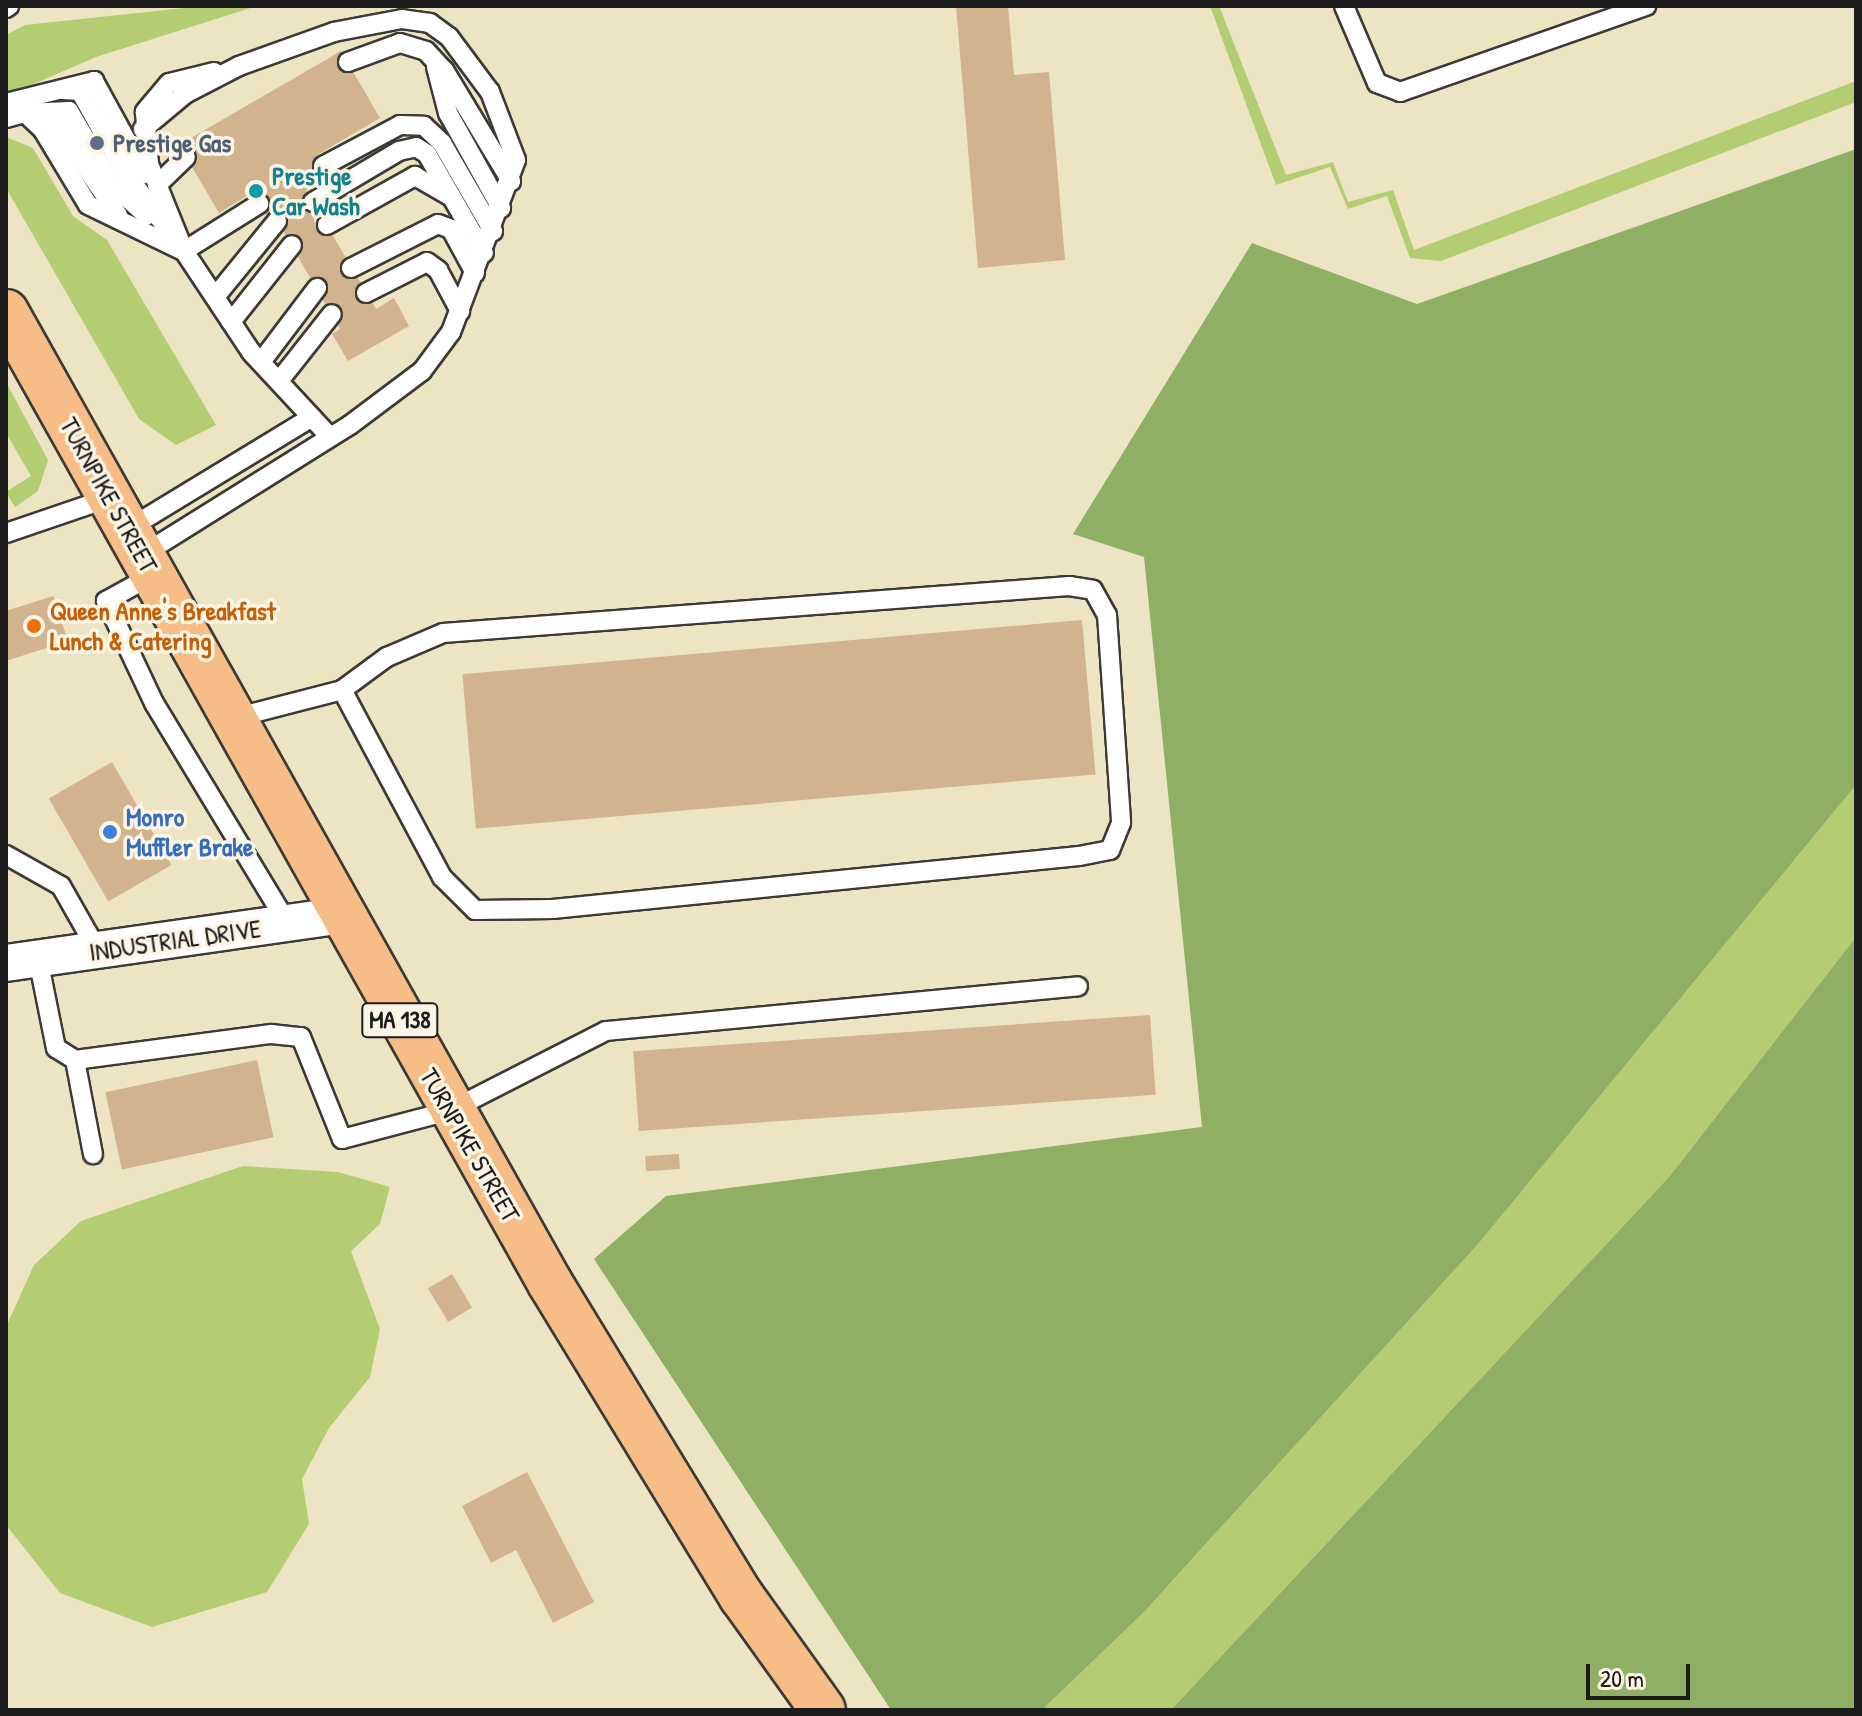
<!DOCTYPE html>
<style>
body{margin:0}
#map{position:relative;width:1862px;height:1716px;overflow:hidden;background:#ece4c3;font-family:"Patrick Hand",sans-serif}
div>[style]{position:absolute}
.green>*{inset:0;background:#b4cd72}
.forest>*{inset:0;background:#8fb064}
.building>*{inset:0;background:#d1b38e;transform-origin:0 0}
.roads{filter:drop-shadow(2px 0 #3b3a35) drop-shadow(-2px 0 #3b3a35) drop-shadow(0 2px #3b3a35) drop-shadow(0 -2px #3b3a35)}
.lane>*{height:18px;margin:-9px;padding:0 9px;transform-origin:9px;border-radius:9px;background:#fff}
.street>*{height:36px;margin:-18px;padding:0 18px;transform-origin:18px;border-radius:18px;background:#fff}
.primary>*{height:44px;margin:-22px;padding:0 22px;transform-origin:22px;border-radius:22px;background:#f6be86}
.dots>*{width:22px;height:22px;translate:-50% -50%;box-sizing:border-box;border:4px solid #fcf5e5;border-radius:50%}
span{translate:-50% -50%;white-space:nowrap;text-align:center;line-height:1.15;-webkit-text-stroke:7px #fcf5e5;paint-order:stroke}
.shield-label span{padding:2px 6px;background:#fcf5e5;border:2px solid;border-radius:6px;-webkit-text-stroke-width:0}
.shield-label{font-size:24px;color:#1c1c1c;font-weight:700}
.service-label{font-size:26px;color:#4e5e75;font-weight:700}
.left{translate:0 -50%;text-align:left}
.culture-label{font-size:26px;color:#0d838f;font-weight:700}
.street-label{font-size:26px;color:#1c1c1c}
.food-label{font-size:26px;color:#c56008;font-weight:700}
.shop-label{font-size:26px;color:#366cbe;font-weight:700}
.frame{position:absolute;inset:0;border:8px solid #1c1c1c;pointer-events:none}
.scale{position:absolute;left:1586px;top:1664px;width:104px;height:36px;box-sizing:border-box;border:4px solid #1c1c1c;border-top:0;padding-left:10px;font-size:24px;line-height:28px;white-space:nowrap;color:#1c1c1c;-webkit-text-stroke:6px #fcf5e5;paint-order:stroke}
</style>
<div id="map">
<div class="green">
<i style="clip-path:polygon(203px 6px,257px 6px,96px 57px,6px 96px,6px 35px,25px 25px)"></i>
<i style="clip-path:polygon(1210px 6px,1219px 6px,1286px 175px,1333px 162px,1348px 202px,1393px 190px,1414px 250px,1856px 81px,1856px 102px,1441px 261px,1410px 258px,1387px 196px,1348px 209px,1330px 167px,1276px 185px)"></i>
<i style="clip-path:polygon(6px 137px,33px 148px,73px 216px,107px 240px,216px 425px,176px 445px,139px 419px,6px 188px)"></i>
<i style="clip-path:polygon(6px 382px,48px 460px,38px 491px,15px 507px,6px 492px,31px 476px,6px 433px)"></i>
<i style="clip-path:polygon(1856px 785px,1856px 937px,1669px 1177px,1171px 1710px,1042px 1710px,1144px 1612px,1479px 1243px)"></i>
<i style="clip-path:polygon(243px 1166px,338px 1172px,390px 1187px,380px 1224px,351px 1251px,380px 1329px,370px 1377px,329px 1428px,302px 1479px,309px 1524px,267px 1592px,152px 1627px,60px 1593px,6px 1525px,6px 1327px,34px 1265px,81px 1221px)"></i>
</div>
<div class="forest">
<i style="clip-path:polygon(1856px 149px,1856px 785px,1479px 1243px,1144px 1612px,1042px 1710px,891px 1710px,594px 1259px,666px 1196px,1202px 1127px,1144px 557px,1073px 534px,1252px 243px,1417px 304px)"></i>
<i style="clip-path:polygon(1856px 937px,1856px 1710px,1171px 1710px,1669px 1177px)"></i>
</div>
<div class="building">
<i style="clip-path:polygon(956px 6px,1008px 6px,1014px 75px,1049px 72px,1065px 260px,978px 268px)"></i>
<i style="clip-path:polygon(341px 51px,380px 118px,317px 155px,329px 177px,306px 190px,376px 309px,394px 298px,409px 326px,348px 361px,332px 334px,340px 329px,272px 212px,266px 215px,253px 192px,219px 213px,179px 145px)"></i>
<i style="clip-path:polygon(53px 596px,68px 641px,6px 661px,6px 611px)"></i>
<i style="left:1082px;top:620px;width:155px;height:622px;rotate:85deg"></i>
<i style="left:112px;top:762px;width:119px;height:73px;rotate:60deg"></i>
<i style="left:1150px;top:1015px;width:80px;height:518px;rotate:86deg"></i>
<i style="left:257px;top:1060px;width:79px;height:155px;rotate:78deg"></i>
<i style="left:679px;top:1154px;width:15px;height:34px;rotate:86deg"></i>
<i style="left:452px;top:1274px;width:39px;height:28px;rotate:59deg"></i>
<i style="clip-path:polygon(527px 1472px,594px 1602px,553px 1623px,516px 1550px,491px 1563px,462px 1506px)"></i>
</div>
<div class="roads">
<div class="lane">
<i style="left:1344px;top:6px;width:84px;rotate:66.8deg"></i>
<i style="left:1377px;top:83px;width:25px;rotate:21deg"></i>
<i style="left:1400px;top:92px;width:261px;rotate:-19.3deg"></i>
<i style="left:6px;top:8px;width:4px;rotate:-34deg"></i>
<i style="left:348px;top:62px;width:55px;rotate:-20.1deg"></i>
<i style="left:400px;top:43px;width:27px;rotate:17deg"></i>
<i style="left:426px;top:51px;width:26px;rotate:47deg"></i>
<i style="left:444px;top:70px;width:130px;rotate:58.9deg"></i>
<i style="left:436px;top:67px;width:48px;rotate:75.4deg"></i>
<i style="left:448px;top:113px;width:109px;rotate:60.8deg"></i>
<i style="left:214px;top:72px;width:46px;rotate:166.3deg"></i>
<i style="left:169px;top:83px;width:38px;rotate:130deg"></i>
<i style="left:145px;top:112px;width:52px;rotate:85.6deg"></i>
<i style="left:149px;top:164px;width:94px;rotate:68.1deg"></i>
<i style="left:184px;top:251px;width:121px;rotate:56.4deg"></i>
<i style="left:251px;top:352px;width:116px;rotate:47.1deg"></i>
<i style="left:63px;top:90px;width:17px;rotate:3deg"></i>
<i style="left:80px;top:91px;width:93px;rotate:60.9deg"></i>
<i style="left:125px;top:172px;width:72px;rotate:53.4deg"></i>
<i style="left:6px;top:103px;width:91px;rotate:-14deg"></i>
<i style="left:94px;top:81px;width:106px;rotate:61.3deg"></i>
<i style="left:25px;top:113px;width:44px;rotate:-2.6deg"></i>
<i style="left:69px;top:111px;width:85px;rotate:59.5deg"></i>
<i style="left:112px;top:184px;width:47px;rotate:42.4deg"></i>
<i style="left:35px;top:115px;width:18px;rotate:9deg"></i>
<i style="left:53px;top:118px;width:117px;rotate:56.2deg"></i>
<i style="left:6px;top:118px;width:20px;rotate:-15deg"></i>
<i style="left:25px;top:113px;width:25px;rotate:43deg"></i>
<i style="left:43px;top:130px;width:87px;rotate:59deg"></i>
<i style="left:88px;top:205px;width:106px;rotate:25.8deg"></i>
<i style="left:323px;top:166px;width:87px;rotate:-28deg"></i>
<i style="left:400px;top:125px;width:24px;rotate:2deg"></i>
<i style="left:424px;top:126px;width:25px;rotate:43deg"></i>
<i style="left:442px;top:143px;width:102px;rotate:59.9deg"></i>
<i style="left:157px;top:185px;width:40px;rotate:-44deg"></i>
<i style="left:313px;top:202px;width:100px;rotate:-30.7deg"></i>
<i style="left:399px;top:151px;width:17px;rotate:-13deg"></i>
<i style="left:416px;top:147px;width:13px;rotate:32deg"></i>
<i style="left:427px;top:154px;width:114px;rotate:60.1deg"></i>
<i style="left:327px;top:225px;width:101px;rotate:-29.1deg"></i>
<i style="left:415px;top:176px;width:38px;rotate:30deg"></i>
<i style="left:184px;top:251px;width:89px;rotate:-32.1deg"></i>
<i style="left:351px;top:268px;width:97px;rotate:-26.8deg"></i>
<i style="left:438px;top:224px;width:14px;rotate:21deg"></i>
<i style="left:451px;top:229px;width:50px;rotate:61.4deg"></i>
<i style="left:366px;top:293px;width:68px;rotate:-26.9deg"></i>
<i style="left:427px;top:262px;width:14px;rotate:36deg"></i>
<i style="left:438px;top:270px;width:47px;rotate:61.8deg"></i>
<i style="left:215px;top:297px;width:98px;rotate:-50.8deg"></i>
<i style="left:231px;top:322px;width:98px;rotate:-51.6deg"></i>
<i style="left:261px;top:362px;width:93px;rotate:-52.9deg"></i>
<i style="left:279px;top:381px;width:85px;rotate:-51.7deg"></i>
<i style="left:128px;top:529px;width:215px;rotate:-31.3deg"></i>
<i style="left:6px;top:533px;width:109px;rotate:-18.8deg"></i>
<i style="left:142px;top:555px;width:245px;rotate:-32deg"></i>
<i style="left:350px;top:425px;width:90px;rotate:-36.9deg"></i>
<i style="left:422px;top:371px;width:49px;rotate:-53.4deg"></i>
<i style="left:451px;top:332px;width:184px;rotate:-69.3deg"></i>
<i style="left:516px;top:160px;width:73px;rotate:-110.9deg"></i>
<i style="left:490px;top:92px;width:69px;rotate:-126.7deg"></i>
<i style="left:449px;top:37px;width:24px;rotate:-144deg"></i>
<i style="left:430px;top:23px;width:28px;rotate:-172deg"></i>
<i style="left:402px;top:19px;width:69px;rotate:169.2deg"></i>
<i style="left:334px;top:32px;width:101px;rotate:160.3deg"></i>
<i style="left:239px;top:66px;width:61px;rotate:152.6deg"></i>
<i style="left:185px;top:94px;width:55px;rotate:140.2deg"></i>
<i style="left:153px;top:575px;width:54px;rotate:151deg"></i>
<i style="left:106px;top:601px;width:113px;rotate:64.8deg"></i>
<i style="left:154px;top:703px;width:258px;rotate:58.8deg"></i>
<i style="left:234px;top:718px;width:112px;rotate:-14.5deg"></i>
<i style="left:342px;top:690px;width:56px;rotate:-36.3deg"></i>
<i style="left:387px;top:657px;width:61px;rotate:-23.2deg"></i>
<i style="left:443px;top:633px;width:628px;rotate:-4.29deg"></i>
<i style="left:1069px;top:586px;width:24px;rotate:9deg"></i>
<i style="left:1093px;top:590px;width:29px;rotate:61deg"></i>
<i style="left:1107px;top:615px;width:208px;rotate:86.1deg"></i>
<i style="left:1121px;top:823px;width:29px;rotate:112deg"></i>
<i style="left:1110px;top:850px;width:32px;rotate:169deg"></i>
<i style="left:1079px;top:856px;width:529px;rotate:174.25deg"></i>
<i style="left:553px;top:909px;width:78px;rotate:179.3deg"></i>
<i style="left:475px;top:910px;width:47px;rotate:-135deg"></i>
<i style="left:442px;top:877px;width:212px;rotate:-118.1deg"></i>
<i style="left:6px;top:855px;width:63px;rotate:29.4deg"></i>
<i style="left:61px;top:886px;width:75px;rotate:60.4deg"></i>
<i style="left:38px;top:959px;width:91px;rotate:78.6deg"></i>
<i style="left:56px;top:1048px;width:22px;rotate:32deg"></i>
<i style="left:75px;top:1060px;width:198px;rotate:-7.6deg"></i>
<i style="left:271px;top:1034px;width:30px;rotate:6deg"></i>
<i style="left:301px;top:1037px;width:110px;rotate:68.1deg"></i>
<i style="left:342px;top:1139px;width:111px;rotate:-14.7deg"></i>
<i style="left:449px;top:1111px;width:176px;rotate:-27deg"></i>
<i style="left:606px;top:1031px;width:474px;rotate:-5.4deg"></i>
<i style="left:75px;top:1060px;width:96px;rotate:79.2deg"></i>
</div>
<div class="street">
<i style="left:6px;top:963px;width:341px;rotate:-8.1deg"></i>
</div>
<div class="primary">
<i style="left:6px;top:312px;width:1113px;rotate:60.74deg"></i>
<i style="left:550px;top:1283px;width:368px;rotate:58.6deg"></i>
<i style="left:742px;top:1597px;width:139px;rotate:54.4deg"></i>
</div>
</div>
<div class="dots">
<i style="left:97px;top:143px;background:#5c6f8a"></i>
<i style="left:256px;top:191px;background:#0f9aa8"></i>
<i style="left:34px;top:626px;background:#e8710a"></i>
<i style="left:110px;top:832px;background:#3f7fe0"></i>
</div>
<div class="shield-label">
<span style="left:400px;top:1020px">MA 138</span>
</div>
<div class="service-label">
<span class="left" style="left:113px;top:143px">Prestige Gas</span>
</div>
<div class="culture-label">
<span class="left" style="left:272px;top:191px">Prestige<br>Car Wash</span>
</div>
<div class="street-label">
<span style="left:109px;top:495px;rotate:61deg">TURNPIKE STREET</span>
<span style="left:175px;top:940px;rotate:-8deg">INDUSTRIAL DRIVE</span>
<span style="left:470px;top:1145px;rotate:60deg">TURNPIKE STREET</span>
</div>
<div class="food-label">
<span class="left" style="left:50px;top:626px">Queen Anne's Breakfast<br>Lunch &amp; Catering</span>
</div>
<div class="shop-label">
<span class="left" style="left:126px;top:832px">Monro<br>Muffler Brake</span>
</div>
<div class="frame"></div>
<div class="scale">20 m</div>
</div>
